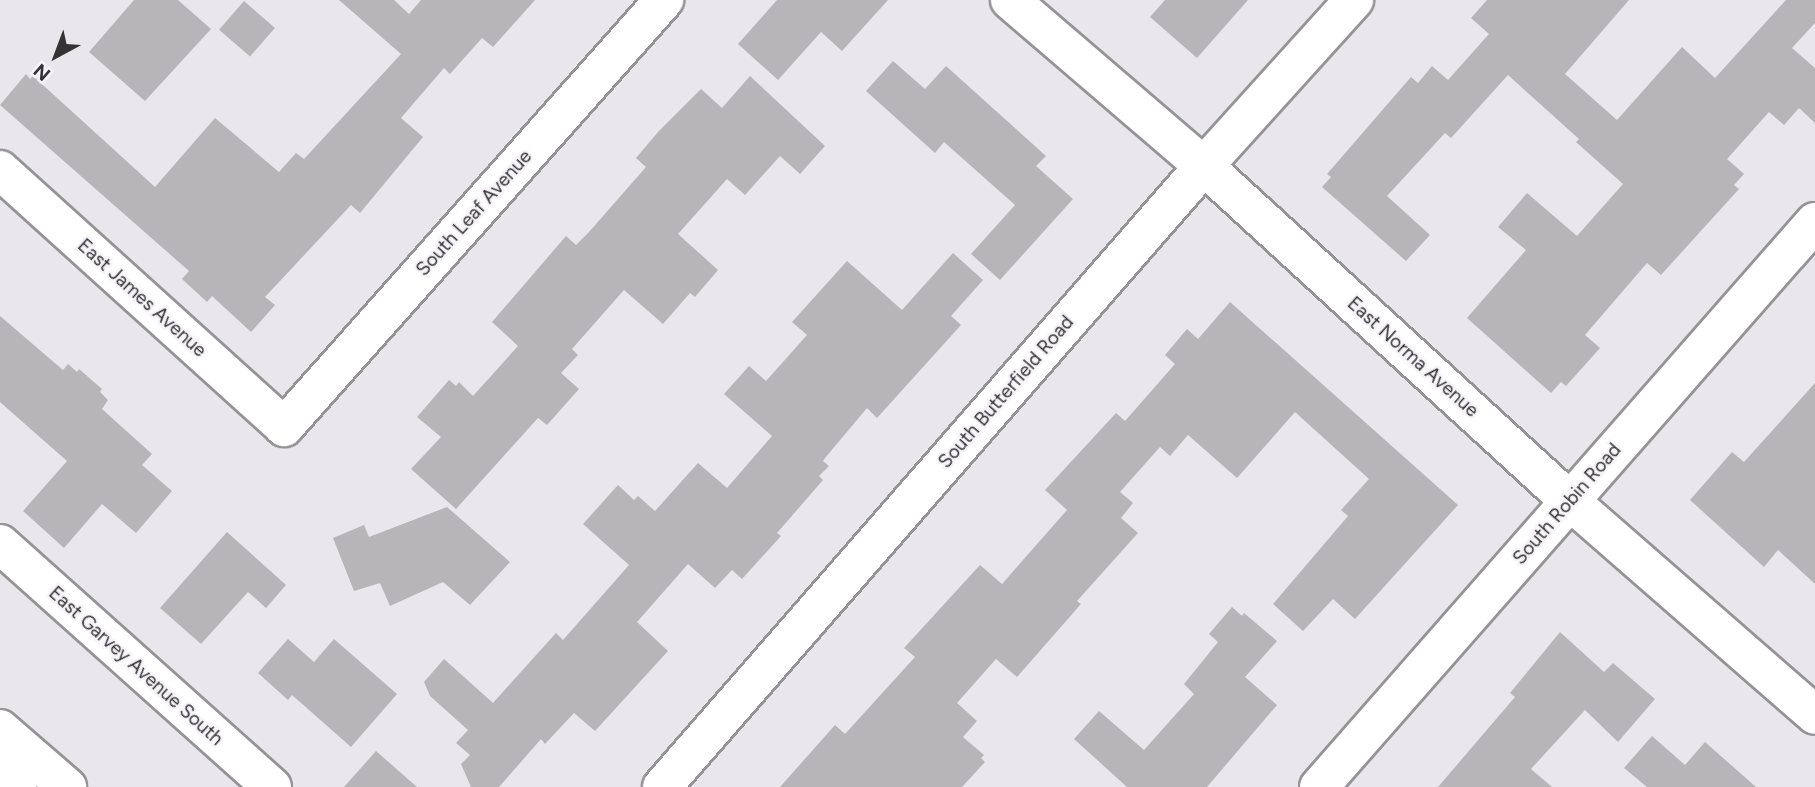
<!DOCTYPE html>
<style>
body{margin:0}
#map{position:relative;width:1815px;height:787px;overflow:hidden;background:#e9e7eb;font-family:Figtree,sans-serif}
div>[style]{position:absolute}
.building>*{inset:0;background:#b8b5b8;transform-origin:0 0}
.roads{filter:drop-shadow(2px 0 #959397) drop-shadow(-2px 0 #959397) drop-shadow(0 2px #959397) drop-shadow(0 -2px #959397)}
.minor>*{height:38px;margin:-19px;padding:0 19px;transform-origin:19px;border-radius:19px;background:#fff}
.highway>*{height:38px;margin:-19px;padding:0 19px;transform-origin:19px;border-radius:19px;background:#fff}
span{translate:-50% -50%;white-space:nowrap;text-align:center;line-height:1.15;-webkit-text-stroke:5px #f6f4f9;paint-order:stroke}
.street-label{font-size:19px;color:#343435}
.north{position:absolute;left:21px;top:21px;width:70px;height:70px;-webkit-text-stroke:5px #f6f4f9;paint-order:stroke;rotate:221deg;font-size:19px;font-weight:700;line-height:28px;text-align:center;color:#343435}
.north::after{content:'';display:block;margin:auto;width:24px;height:32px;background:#343435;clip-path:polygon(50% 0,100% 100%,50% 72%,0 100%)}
</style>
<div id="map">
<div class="building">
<i style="clip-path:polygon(134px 0,178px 0,211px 29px,145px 101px,89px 52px)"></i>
<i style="clip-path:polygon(339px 0,394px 0,409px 14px,421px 0,535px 0,493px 47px,482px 38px,450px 74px,444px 68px,401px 118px,423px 137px,360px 213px,351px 205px,265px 297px,275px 305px,251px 332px,212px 296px,207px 302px,182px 279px,189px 271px,0 105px,26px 74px,30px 79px,33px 76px,155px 187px,215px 118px,279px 172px,296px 153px,304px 159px,401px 54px)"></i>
<i style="clip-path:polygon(777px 0,888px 0,842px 51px,821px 32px,778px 80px,738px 44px)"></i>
<i style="clip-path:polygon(1165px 0,1248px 0,1197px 58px,1150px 17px)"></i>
<i style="clip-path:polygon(1487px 0,1629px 0,1565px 74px,1617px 120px,1682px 47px,1715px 78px,1786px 0,1815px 0,1815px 23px,1792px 48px,1815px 68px,1815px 123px,1799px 108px,1784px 125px,1769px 112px,1727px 159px,1744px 174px,1734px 185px,1739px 189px,1661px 275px,1647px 263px,1585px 335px,1600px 348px,1566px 386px,1561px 382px,1551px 393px,1467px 318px,1526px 250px,1498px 227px,1527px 193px,1577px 236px,1623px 184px,1576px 142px,1579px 139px,1508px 75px,1451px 138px,1445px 133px,1387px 196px,1430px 235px,1406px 261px,1322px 187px,1331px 177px,1327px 174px,1411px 77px,1418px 83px,1432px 66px,1448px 80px,1489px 34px,1471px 18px)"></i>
<i style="left:244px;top:1px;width:41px;height:38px;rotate:41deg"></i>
<i style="clip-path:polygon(893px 61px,925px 89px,946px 66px,1046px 156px,1036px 166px,1073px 199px,1000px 280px,971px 254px,1015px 205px,944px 142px,935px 153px,866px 91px)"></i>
<i style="clip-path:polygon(750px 76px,825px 146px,800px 174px,780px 156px,745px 195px,727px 179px,678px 234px,718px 270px,695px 297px,690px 293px,663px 324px,624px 290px,572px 349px,578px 355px,561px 373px,579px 389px,547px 425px,538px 418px,456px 509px,411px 469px,441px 437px,417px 417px,449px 380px,456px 386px,459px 382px,473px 396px,518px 346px,492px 322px,566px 236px,576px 245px,589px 232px,646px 167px,636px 158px,658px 132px,701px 89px,722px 108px)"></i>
<i style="clip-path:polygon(953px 253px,983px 280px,951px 316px,961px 325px,877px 418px,867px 408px,825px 458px,823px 461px,829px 466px,819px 476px,823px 480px,777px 533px,781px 536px,742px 579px,732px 570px,715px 588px,688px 564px,637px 622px,668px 651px,595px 731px,574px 713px,545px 744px,541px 739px,499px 787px,471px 787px,461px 764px,470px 755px,456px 743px,468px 730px,430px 696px,424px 682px,444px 659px,493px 703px,556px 633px,563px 640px,629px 565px,583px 524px,618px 485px,634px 500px,638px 496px,655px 511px,698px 463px,727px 488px,772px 436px,724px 394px,749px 366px,766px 381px,807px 335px,792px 322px,847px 261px,902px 310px)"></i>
<i style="clip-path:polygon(1230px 302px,1458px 505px,1355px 619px,1333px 599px,1303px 631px,1273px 604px,1348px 516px,1341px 510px,1369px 479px,1295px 412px,1237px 478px,1188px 435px,1170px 456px,1160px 447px,1120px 492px,1133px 503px,1121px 518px,1138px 533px,1077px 601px,1081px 604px,1017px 677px,996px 659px,957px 703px,977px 721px,963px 737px,984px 755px,981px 758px,985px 762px,962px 787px,780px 787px,835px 725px,845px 734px,915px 657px,904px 648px,980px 565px,1002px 584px,1067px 510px,1045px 490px,1116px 413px,1125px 421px,1175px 364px,1165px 355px,1187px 329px,1198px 339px)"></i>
<i style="clip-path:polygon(0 316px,63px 370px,68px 364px,77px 372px,79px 369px,102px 389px,100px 392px,108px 400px,102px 409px,152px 454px,142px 465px,172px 491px,136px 533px,102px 504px,64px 548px,23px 511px,67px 461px,0 402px)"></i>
<i style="clip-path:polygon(1815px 383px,1815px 584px,1778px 550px,1764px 567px,1690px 500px,1732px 452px,1744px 462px)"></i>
<i style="clip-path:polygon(447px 507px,510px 562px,470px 605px,443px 582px,390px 606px,380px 583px,354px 591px,333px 538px,364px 525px,369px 537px)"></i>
<i style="clip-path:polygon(227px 532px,286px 585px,266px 608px,248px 592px,201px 644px,160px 608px)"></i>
<i style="clip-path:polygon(1232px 607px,1242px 616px,1244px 613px,1277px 641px,1245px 677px,1277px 705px,1207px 787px,1127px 787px,1074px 739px,1099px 711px,1144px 750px,1194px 694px,1184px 684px,1218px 642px,1209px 634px)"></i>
<i style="clip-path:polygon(1560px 632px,1604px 672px,1613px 663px,1655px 699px,1618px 742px,1585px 710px,1531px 769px,1552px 787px,1438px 787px,1515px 697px,1510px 693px)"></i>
<i style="clip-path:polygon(288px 639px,314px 662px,334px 639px,397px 694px,351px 747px,292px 695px,288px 700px,258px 673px)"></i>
<i style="clip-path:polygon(1652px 736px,1685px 765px,1705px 742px,1756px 787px,1647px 787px,1624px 768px)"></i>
<i style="clip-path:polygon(376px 751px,417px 787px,344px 787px)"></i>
</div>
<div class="roads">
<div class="minor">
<i style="left:1010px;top:0;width:255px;rotate:40.6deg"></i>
<i style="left:1204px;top:166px;width:496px;rotate:42.5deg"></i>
<i style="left:1570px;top:501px;width:325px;rotate:41.1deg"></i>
<i style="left:0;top:170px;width:383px;rotate:42.1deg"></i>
<i style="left:284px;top:427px;width:572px;rotate:-48.33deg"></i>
<i style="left:0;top:544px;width:365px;rotate:41.8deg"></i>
<i style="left:662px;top:787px;width:824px;rotate:-48.89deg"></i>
<i style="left:1204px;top:166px;width:224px;rotate:-47.9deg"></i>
<i style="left:1319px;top:787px;width:752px;rotate:-48.72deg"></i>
</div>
<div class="highway">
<i style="left:0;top:729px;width:89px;rotate:40.9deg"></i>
<i style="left:0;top:772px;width:23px;rotate:41deg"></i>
</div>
</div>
<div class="street-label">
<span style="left:474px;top:213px;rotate:-48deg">South Leaf Avenue</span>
<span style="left:142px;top:298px;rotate:42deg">East James Avenue</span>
<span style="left:1413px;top:357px;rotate:42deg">East Norma Avenue</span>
<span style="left:1006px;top:392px;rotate:-49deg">South Butterfield Road</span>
<span style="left:1567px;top:504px;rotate:-49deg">South Robin Road</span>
<span style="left:136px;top:666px;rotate:42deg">East Garvey Avenue South</span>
</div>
<div class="north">N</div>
</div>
